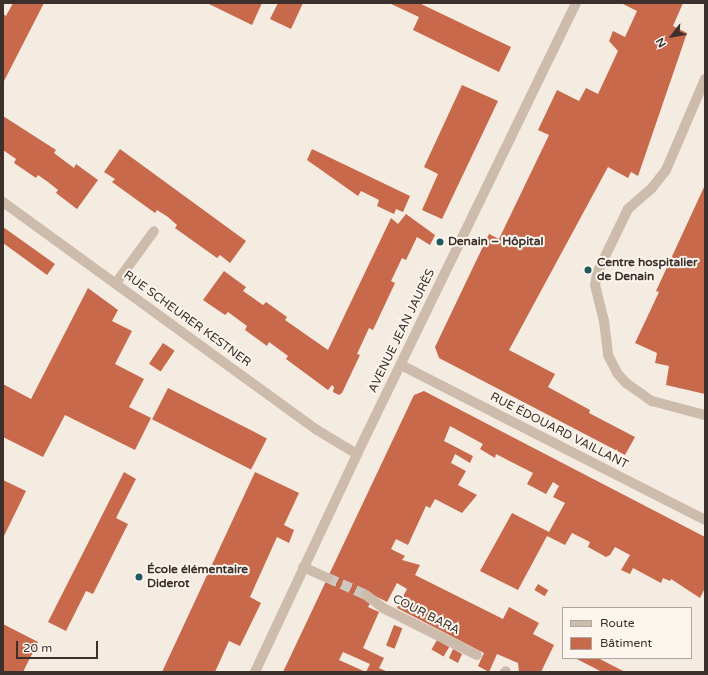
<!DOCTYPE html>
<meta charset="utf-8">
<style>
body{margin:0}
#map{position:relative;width:708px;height:675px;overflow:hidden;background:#f4ebe1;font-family:"Varela Round",sans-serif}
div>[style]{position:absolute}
.building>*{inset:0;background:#c8694b;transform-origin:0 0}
.minor-tunnel>*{height:10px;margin-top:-5px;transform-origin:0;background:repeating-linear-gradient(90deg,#cfc6bd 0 10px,transparent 0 15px)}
.minor>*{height:10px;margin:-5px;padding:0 5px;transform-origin:5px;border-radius:5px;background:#cdbbac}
.dots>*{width:11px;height:11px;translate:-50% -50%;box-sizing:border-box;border:2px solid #fbf5ee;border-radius:50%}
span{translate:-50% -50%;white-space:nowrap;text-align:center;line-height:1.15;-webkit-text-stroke:4px #fbf5ee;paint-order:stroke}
.poi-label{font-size:12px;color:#3b302b;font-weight:700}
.left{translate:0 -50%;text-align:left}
.street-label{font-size:12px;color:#3b302b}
.frame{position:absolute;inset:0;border:4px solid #3b302b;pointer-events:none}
.legend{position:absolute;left:562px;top:607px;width:130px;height:52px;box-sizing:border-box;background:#fbf5ee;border:1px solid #aea6a0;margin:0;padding:5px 7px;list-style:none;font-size:12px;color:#3b302b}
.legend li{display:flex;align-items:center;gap:8px;height:20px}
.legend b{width:20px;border:1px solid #aea6a0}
.north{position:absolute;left:652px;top:16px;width:40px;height:40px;-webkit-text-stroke:3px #fbf5ee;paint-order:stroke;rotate:239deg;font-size:11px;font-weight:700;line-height:16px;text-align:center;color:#3b302b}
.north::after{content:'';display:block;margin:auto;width:14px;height:18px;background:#3b302b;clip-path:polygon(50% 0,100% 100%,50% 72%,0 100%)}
.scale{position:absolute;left:16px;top:641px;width:82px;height:18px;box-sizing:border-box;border:2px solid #3b302b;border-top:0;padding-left:5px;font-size:12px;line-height:14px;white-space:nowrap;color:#3b302b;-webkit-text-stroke:3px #fbf5ee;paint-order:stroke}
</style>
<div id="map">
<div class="building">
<i style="clip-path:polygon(13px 3px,44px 3px,3px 83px,3px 14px,6px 16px)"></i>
<i style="clip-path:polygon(207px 3px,262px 3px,252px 25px)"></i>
<i style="clip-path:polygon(278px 3px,303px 3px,291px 29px,270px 19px)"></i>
<i style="clip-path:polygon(389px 3px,419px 3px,511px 47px,499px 72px,413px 30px,419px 17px)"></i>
<i style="clip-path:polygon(621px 3px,683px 3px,673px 26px,687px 33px,638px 176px,631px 172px,628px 178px,608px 167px,509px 350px,555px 374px,548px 387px,590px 410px,589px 413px,635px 437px,625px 455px,439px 358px,435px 347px,489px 234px,499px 239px,549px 135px,538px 130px,557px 90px,579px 101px,586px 88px,598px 94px,618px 51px,609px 41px,613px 31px,625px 37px,637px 11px)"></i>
<i style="clip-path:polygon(462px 85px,498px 101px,442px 219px,422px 210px,438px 174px,424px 167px)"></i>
<i style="clip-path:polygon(3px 116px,56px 150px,54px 153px,74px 168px,76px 164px,98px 180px,77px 209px,56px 193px,58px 190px,48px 182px,38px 175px,36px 178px,14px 163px,16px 159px,3px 150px)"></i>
<i style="clip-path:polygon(120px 149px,246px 241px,230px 263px,220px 255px,217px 258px,175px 228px,177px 225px,168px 217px,157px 210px,155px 213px,112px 182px,115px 179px,104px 172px)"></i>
<i style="clip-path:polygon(312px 149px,410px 196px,403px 212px,396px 209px,394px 214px,377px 206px,379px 200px,361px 191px,358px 196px,307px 160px)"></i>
<i style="clip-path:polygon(705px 185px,705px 394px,666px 385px,669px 366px,655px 363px,657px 353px,635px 343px,659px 292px,656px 291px)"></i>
<i style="clip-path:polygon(406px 214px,435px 235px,430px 245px,417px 237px,406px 260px,402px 258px,391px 281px,395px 283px,373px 330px,369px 328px,357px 354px,360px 355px,342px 393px,339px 395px,333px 392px,334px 387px,332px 385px,328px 390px,286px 359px,288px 356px,269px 342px,267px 346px,245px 330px,247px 326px,228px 312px,225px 315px,203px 300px,224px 271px,246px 287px,243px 291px,263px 305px,266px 302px,287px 317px,285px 320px,328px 350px,391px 218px,398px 224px)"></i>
<i style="clip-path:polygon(3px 227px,55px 264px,47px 275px,3px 243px)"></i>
<i style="clip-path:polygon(88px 288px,118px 310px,112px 321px,132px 331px,115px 364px,144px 379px,129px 407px,151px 418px,135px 450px,65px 415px,43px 457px,3px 437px,3px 384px,31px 399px)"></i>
<i style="left:163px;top:343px;width:14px;height:25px;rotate:34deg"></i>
<i style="left:168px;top:388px;width:111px;height:35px;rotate:27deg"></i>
<i style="clip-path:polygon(evenodd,424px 391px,705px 537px,705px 588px,700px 598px,671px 579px,670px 581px,663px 578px,661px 583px,633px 568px,630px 574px,621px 570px,630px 555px,615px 547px,610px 555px,606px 557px,588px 547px,590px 542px,572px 533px,565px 545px,547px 536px,518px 590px,480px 571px,512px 513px,549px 532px,565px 503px,553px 497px,559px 486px,553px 482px,546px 494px,527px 484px,533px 473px,496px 454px,495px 458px,480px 449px,483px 444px,450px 426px,444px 441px,473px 456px,470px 463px,455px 454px,451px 463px,466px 471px,458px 485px,477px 495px,462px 513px,435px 499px,430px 508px,426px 506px,408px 545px,396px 539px,391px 549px,405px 556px,402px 560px,420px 565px,415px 575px,503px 619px,509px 607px,539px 623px,533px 634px,554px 645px,541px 672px,519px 672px,518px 663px,497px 654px,489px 672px,478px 666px,484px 653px,397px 608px,407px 589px,397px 583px,387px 602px,367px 592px,371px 602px,368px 607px,379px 612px,363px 648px,384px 658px,379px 668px,388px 672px,283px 672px,414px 395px,424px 391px,343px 652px,370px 664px,366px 672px,339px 660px,343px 652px)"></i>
<i style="clip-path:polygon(124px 472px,136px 479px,116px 518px,128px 524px,93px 594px,86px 591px,66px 631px,48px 622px)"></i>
<i style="clip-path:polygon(255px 472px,299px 493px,284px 525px,294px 530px,289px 543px,277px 537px,250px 597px,261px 603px,240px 646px,229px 641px,215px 672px,162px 672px)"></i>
<i style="clip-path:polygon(3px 480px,26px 491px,3px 538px)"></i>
<i style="left:538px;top:584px;width:12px;height:7px;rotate:31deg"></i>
<i style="clip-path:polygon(3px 624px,38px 642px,23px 672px,3px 672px)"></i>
<i style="left:394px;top:625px;width:9px;height:22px;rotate:21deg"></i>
<i style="left:437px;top:640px;width:14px;height:11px;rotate:30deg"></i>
<i style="clip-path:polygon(453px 649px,462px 654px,458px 663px,449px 658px)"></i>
<i style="clip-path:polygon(575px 658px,598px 658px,625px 672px,602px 672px)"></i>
</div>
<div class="minor-tunnel">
<i style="left:328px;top:578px;width:42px;rotate:24.1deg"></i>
</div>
<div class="minor">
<i style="left:705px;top:79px;width:99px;rotate:113.2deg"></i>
<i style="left:666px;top:170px;width:23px;rotate:128deg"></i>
<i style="left:652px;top:188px;width:32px;rotate:139deg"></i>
<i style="left:628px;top:209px;width:71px;rotate:115.8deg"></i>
<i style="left:597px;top:273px;width:12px;rotate:99deg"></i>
<i style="left:595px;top:285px;width:37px;rotate:76deg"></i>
<i style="left:604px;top:321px;width:34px;rotate:83deg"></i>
<i style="left:608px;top:355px;width:20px;rotate:63deg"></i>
<i style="left:617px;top:373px;width:13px;rotate:48deg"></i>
<i style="left:626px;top:383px;width:32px;rotate:35deg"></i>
<i style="left:652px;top:401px;width:55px;rotate:14.8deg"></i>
<i style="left:3px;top:202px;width:388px;rotate:36deg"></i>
<i style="left:317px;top:430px;width:47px;rotate:31deg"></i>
<i style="left:116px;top:283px;width:64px;rotate:-53.8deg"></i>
<i style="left:401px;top:365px;width:341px;rotate:27deg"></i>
<i style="left:303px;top:567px;width:27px;rotate:24deg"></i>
<i style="left:366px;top:595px;width:21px;rotate:37deg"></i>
<i style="left:383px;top:608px;width:105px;rotate:26.6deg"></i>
<i style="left:255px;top:672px;width:241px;rotate:-64.9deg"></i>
<i style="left:357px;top:454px;width:501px;rotate:-64.1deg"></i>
<i style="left:505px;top:672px;width:1px;rotate:-45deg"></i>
</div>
<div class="dots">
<i style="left:440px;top:242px;background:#1f5a5e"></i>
<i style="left:588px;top:270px;background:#1f5a5e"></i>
<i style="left:139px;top:577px;background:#1f5a5e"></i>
</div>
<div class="poi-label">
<span class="left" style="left:448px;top:242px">Denain – Hôpital</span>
<span class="left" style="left:597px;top:270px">Centre hospitalier<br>de Denain</span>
<span class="left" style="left:147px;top:577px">École élémentaire<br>Diderot</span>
</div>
<div class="street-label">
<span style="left:187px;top:319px;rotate:36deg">RUE SCHEURER KESTNER</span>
<span style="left:402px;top:331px;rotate:-64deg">AVENUE JEAN JAURÈS</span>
<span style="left:559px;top:431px;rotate:27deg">RUE ÉDOUARD VAILLANT</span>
<span style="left:426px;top:615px;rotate:27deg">COUR BARA</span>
</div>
<div class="frame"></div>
<ul class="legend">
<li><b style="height:5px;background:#cdbbac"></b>Route</li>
<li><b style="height:11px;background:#c8694b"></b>Bâtiment</li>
</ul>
<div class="north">N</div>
<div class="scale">20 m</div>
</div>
